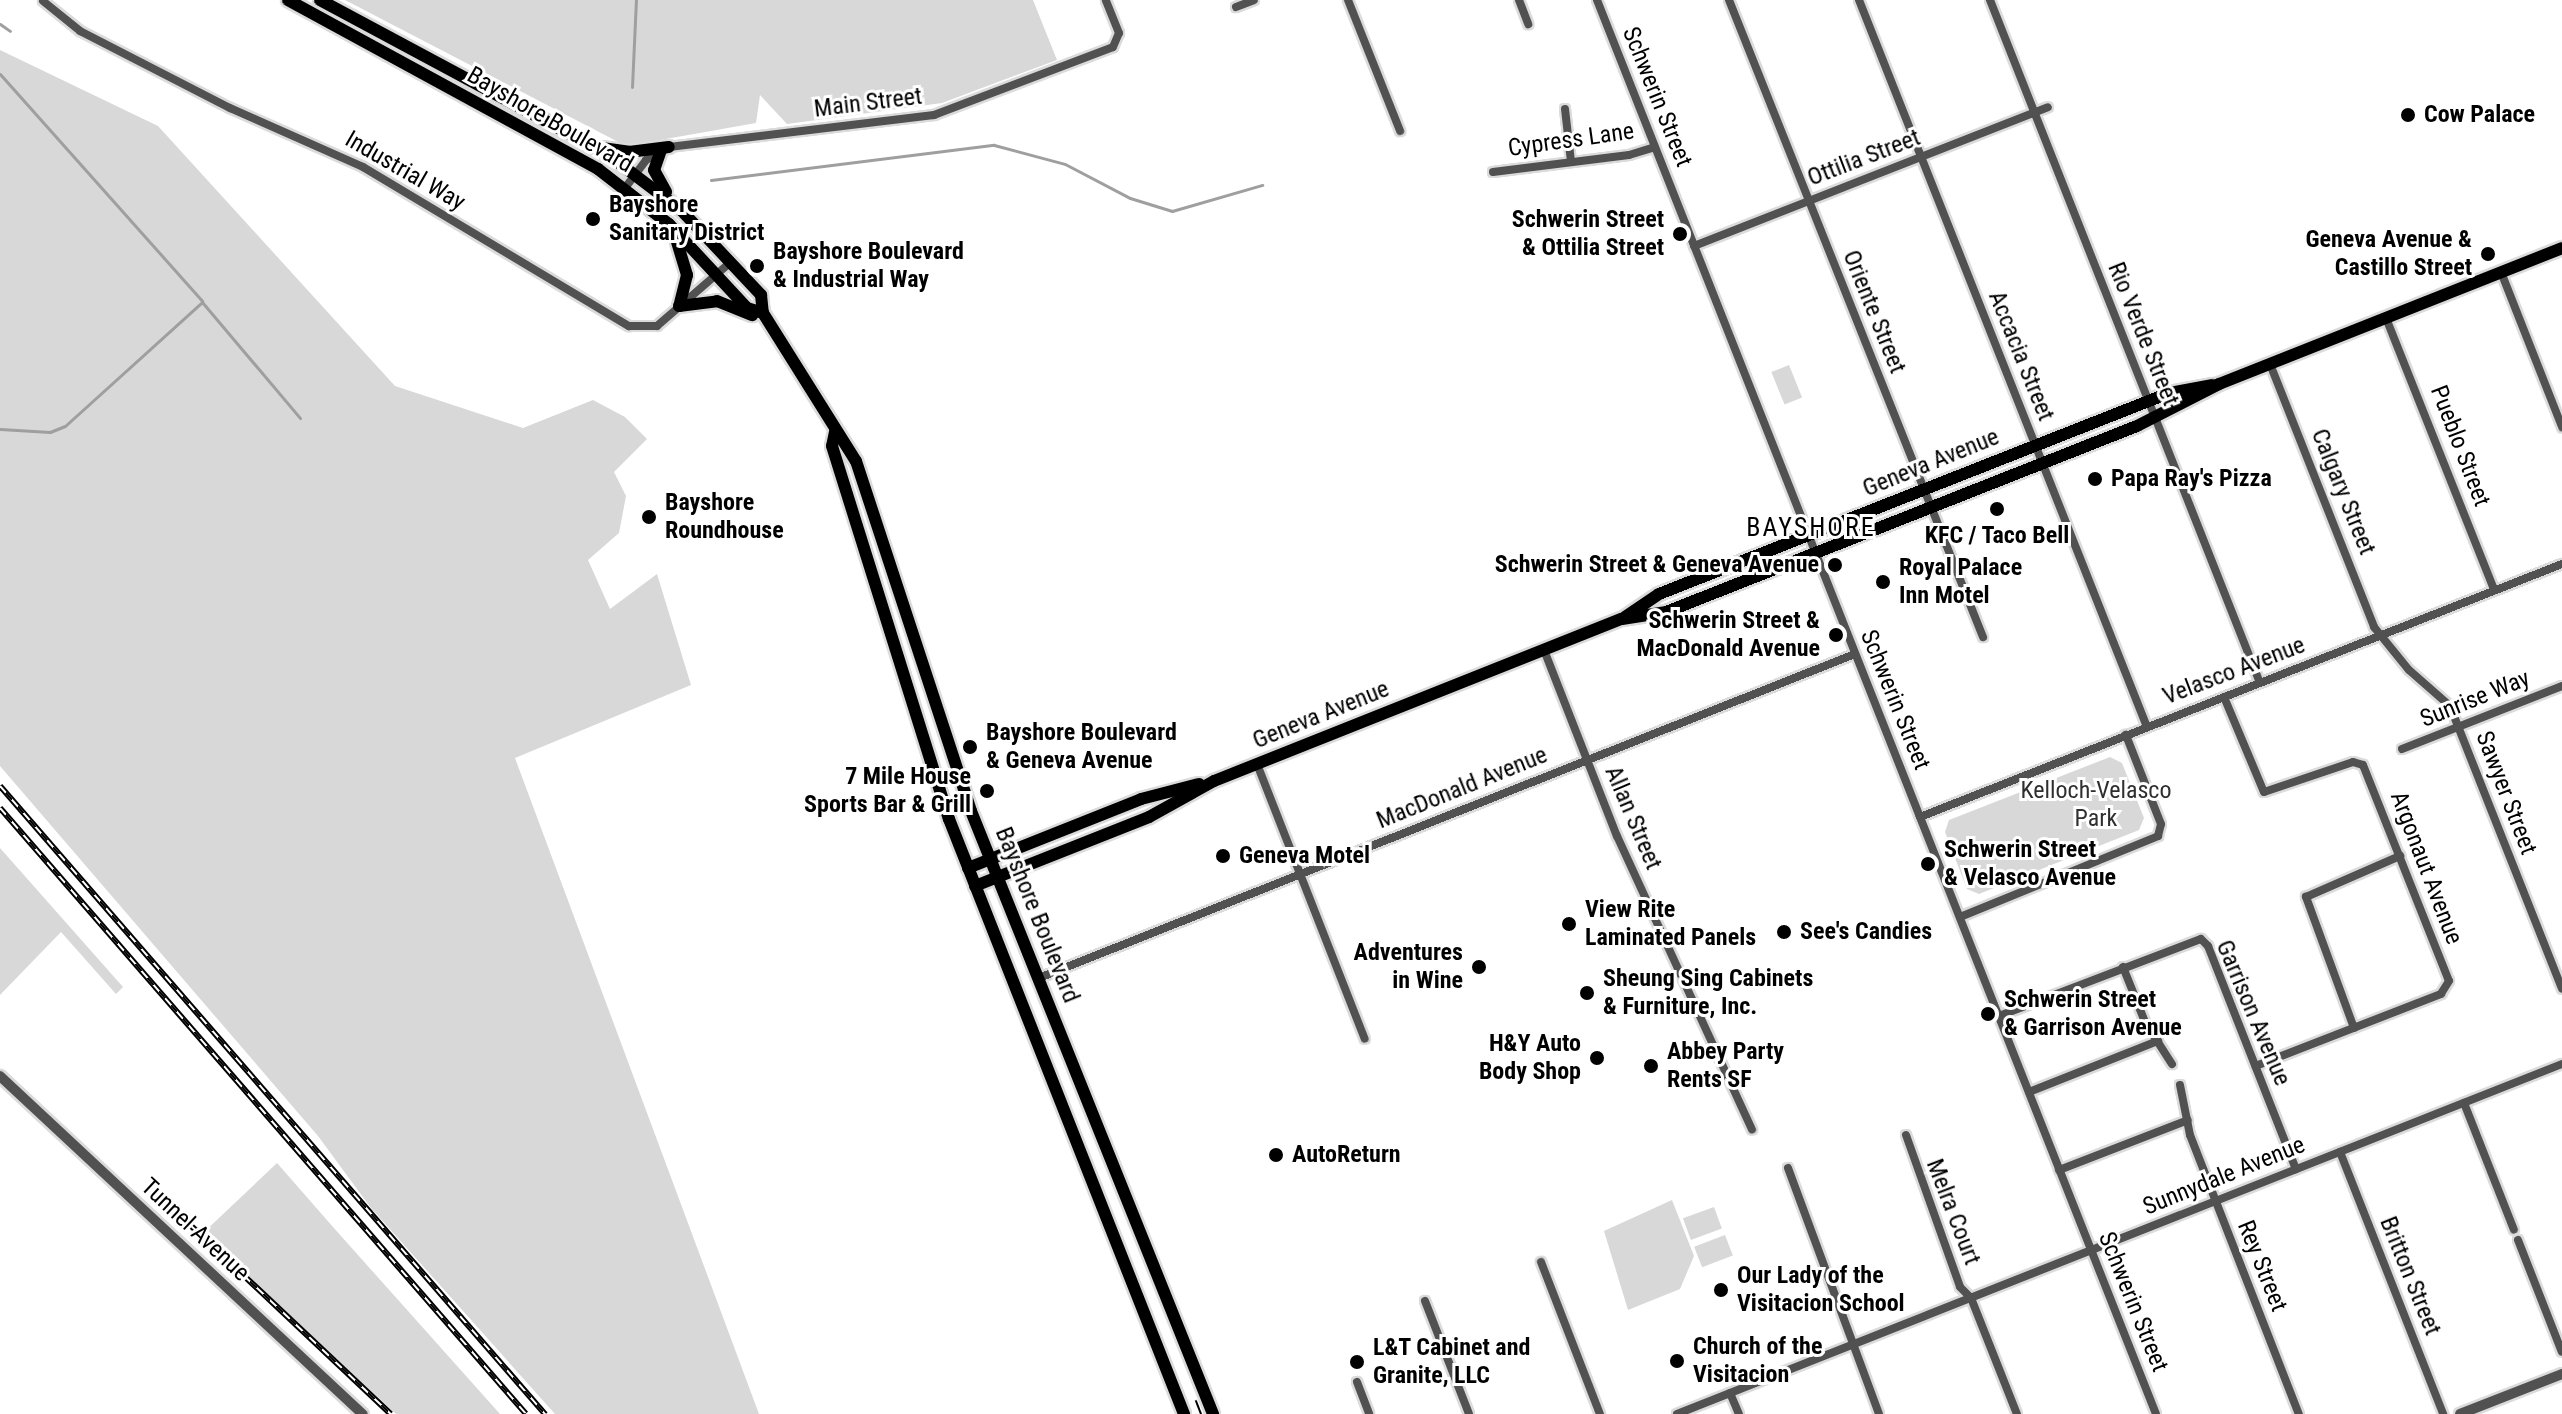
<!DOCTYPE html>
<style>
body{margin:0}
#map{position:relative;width:2562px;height:1414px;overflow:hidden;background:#fff;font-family:"Roboto Condensed",sans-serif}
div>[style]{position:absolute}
.green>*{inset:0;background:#d8d8d8;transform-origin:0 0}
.stream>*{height:3px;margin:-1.5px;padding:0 1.5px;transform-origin:1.5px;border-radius:1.5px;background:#9f9f9f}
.roads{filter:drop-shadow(2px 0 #dbdbdb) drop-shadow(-2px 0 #dbdbdb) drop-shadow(0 2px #dbdbdb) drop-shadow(0 -2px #dbdbdb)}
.minor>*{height:8px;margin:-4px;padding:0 4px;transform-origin:4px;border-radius:4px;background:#515151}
.tertiary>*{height:10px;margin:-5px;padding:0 5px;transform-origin:5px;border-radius:5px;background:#515151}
.primary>*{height:12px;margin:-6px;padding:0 6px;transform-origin:6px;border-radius:6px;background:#000}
.tram>*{height:2px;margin:-1px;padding:0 1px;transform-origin:1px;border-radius:1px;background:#000}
.rail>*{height:6px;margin-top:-3px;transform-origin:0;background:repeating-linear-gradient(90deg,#fff 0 9px,#000 0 18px);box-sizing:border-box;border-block:2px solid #000}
.dots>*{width:22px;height:22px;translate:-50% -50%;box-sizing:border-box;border:4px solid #fff;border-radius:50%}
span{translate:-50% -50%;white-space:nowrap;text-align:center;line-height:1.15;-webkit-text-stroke:6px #fff;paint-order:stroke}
.street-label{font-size:24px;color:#000}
.poi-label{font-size:24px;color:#000;font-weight:700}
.left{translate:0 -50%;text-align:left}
.right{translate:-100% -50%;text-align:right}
.park-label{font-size:24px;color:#2f2f2f}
.neighbourhood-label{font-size:26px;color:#000;letter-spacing:2px}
</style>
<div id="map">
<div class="green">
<i style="clip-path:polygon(345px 0,1033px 0,1057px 60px,942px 103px,787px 124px,760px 95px,756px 123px,626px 146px)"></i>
<i style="clip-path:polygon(0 50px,158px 126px,395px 386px,523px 428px,593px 400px,625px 417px,647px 439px,614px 472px,626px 496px,619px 533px,588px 560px,610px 609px,657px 574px,691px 685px,515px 758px,759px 1414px,555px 1414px,371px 1208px,318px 1136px,0 766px)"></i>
<i style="left:1789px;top:365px;width:35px;height:19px;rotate:68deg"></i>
<i style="clip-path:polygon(2110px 757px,2122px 763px,2144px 818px,2139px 830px,1979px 894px,1967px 889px,1945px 832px,1949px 820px)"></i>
<i style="clip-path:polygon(0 848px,123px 987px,116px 994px,61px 932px,0 995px)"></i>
<i style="clip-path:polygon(277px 1163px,333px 1227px,500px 1414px,396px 1414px,202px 1234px)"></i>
<i style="clip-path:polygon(1672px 1200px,1694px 1256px,1680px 1289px,1628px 1310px,1604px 1231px)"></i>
<i style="left:1714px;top:1207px;width:23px;height:33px;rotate:70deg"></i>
<i style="left:1725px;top:1235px;width:22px;height:33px;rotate:69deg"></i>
</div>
<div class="stream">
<i style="left:0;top:24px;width:12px;rotate:35deg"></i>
<i style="left:0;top:74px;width:304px;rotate:48.3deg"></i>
<i style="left:632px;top:87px;width:87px;rotate:-87.4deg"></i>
<i style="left:711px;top:180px;width:285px;rotate:-7.1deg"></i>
<i style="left:994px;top:145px;width:73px;rotate:15deg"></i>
<i style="left:1065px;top:164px;width:73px;rotate:27.6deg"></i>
<i style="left:1130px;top:198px;width:44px;rotate:17.2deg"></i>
<i style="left:1172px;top:211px;width:94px;rotate:-16.1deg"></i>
<i style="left:0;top:429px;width:50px;rotate:3.4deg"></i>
<i style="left:50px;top:432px;width:16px;rotate:-22deg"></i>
<i style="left:65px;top:426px;width:185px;rotate:-42.1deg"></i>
<i style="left:202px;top:302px;width:152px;rotate:49.8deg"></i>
</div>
<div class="roads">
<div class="minor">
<i style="left:1348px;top:0;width:141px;rotate:68.3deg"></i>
<i style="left:1519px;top:0;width:26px;rotate:69deg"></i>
<i style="left:1597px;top:0;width:1520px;rotate:68.43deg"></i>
<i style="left:1729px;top:0;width:686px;rotate:68.26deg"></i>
<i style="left:1859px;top:0;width:782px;rotate:68.39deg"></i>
<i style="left:1990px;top:0;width:734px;rotate:68.43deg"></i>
<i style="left:43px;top:1px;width:48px;rotate:39deg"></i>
<i style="left:80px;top:31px;width:169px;rotate:27.2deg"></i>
<i style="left:230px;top:108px;width:145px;rotate:23.9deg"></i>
<i style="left:363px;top:167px;width:310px;rotate:30.9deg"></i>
<i style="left:629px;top:326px;width:28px"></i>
<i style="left:657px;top:326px;width:98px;rotate:-40.9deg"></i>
<i style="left:1236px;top:7px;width:19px;rotate:-21deg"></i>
<i style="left:1565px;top:109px;width:53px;rotate:83.5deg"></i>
<i style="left:1493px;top:172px;width:137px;rotate:-7.1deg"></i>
<i style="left:1629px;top:155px;width:27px;rotate:-17deg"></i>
<i style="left:625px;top:188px;width:35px;rotate:-53deg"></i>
<i style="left:646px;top:160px;width:26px;rotate:-29deg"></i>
<i style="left:669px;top:147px;width:267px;rotate:-6.9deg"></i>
<i style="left:934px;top:115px;width:191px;rotate:-20.8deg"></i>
<i style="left:1113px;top:47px;width:15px;rotate:-67deg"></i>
<i style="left:1119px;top:33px;width:35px;rotate:-112deg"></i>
<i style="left:1694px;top:246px;width:380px;rotate:-21.4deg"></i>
<i style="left:2501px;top:272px;width:167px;rotate:68.5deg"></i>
<i style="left:2386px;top:318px;width:293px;rotate:68.3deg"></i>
<i style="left:2270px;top:364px;width:283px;rotate:68.4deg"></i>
<i style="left:2374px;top:627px;width:55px;rotate:50.9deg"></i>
<i style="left:2409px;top:670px;width:55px;rotate:41.3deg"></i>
<i style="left:2450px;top:706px;width:304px;rotate:68.4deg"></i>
<i style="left:1544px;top:650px;width:200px;rotate:68.6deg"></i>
<i style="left:1617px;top:836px;width:323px;rotate:65.3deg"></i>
<i style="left:2224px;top:697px;width:103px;rotate:67.2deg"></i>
<i style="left:2264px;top:792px;width:94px;rotate:-18.6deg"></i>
<i style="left:2353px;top:762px;width:10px;rotate:17deg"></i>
<i style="left:2363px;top:765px;width:232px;rotate:68.3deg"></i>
<i style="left:2449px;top:981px;width:15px;rotate:122deg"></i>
<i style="left:2441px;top:994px;width:199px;rotate:158.8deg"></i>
<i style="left:2402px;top:749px;width:172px;rotate:-21.5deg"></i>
<i style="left:1257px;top:764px;width:295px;rotate:68.6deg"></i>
<i style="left:1920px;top:817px;width:690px;rotate:-21.51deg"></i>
<i style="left:1960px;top:917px;width:214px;rotate:-22.2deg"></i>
<i style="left:2158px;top:836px;width:12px;rotate:-76deg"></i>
<i style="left:2161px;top:824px;width:96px;rotate:-111.5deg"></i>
<i style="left:2123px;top:967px;width:59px;rotate:68.2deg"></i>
<i style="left:2145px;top:1022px;width:50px;rotate:57.3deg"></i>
<i style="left:1039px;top:978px;width:878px;rotate:-21.66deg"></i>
<i style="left:1999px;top:1016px;width:216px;rotate:-20.9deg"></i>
<i style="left:2201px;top:939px;width:10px;rotate:45deg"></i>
<i style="left:2208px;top:946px;width:240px;rotate:68.5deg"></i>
<i style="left:2354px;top:1028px;width:140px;rotate:-110.1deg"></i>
<i style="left:2306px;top:897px;width:103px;rotate:-23.6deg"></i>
<i style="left:2180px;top:1085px;width:51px;rotate:78.7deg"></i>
<i style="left:2190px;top:1135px;width:300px;rotate:68.7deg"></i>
<i style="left:2029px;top:1092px;width:139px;rotate:-21.6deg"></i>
<i style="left:2464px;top:1103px;width:136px;rotate:68.5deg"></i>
<i style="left:1906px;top:1135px;width:161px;rotate:70.4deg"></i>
<i style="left:1960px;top:1287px;width:16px;rotate:45deg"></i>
<i style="left:1971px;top:1298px;width:125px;rotate:68.4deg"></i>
<i style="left:2340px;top:1152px;width:282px;rotate:68.5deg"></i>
<i style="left:1788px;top:1168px;width:262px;rotate:69.7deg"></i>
<i style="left:2059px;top:1170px;width:138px;rotate:-21.2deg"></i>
<i style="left:2518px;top:1240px;width:120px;rotate:68.6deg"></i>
<i style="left:1541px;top:1262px;width:163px;rotate:68.8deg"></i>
<i style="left:1425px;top:1301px;width:121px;rotate:68.7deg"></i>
<i style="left:1357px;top:1382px;width:34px;rotate:69deg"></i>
<i style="left:1730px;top:1393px;width:23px;rotate:67deg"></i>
<i style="left:1677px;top:1414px;width:952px;rotate:-21.58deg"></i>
</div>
<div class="tertiary">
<i style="left:0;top:1076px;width:496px;rotate:43deg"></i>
<i style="left:2460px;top:1414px;width:110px;rotate:-21.4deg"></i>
</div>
<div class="primary">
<i style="left:288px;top:0;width:353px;rotate:28.6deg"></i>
<i style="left:598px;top:169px;width:90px;rotate:37.8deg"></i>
<i style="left:669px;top:224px;width:115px;rotate:47.1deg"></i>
<i style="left:747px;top:308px;width:17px;rotate:17deg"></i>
<i style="left:320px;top:0;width:326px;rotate:28.2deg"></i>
<i style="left:607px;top:154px;width:93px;rotate:37.1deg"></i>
<i style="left:681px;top:210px;width:117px;rotate:46.7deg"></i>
<i style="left:761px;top:295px;width:18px;rotate:84deg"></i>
<i style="left:763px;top:313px;width:175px;rotate:57.9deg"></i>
<i style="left:856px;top:461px;width:368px;rotate:71.8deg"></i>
<i style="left:971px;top:811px;width:650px;rotate:68.13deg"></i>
<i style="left:602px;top:148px;width:27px;rotate:8deg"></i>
<i style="left:629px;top:152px;width:40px;rotate:-7.1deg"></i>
<i style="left:661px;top:150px;width:21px;rotate:109deg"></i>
<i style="left:654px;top:170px;width:25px;rotate:61deg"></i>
<i style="left:674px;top:232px;width:45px;rotate:73.2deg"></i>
<i style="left:687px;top:275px;width:32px;rotate:104deg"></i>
<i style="left:679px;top:306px;width:38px;rotate:-7deg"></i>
<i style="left:717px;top:301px;width:38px;rotate:22deg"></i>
<i style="left:835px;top:432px;width:14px;rotate:102deg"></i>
<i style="left:832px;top:446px;width:391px;rotate:72.6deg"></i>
<i style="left:949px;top:819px;width:640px;rotate:68.45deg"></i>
<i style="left:1625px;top:617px;width:41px;rotate:-34.1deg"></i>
<i style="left:1659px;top:594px;width:548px;rotate:-21.51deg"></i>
<i style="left:2169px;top:393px;width:44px;rotate:-10.5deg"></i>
<i style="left:968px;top:868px;width:186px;rotate:-21.7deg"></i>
<i style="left:1141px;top:799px;width:60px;rotate:-14.5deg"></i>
<i style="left:975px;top:886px;width:187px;rotate:-21.6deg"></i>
<i style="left:1149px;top:817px;width:74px;rotate:-29deg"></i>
<i style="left:1214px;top:781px;width:439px;rotate:-21.7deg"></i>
<i style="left:1622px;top:619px;width:45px;rotate:-9deg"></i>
<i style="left:1666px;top:612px;width:506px;rotate:-21.55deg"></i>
<i style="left:2137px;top:426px;width:92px;rotate:-27.1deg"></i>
<i style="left:2219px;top:384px;width:369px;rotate:-21.6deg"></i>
</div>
</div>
<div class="tram">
<i style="left:1196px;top:1401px;width:14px;rotate:69deg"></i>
</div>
<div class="rail">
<i style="left:0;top:786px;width:832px;rotate:49.05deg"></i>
<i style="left:0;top:808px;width:802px;rotate:49.04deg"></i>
<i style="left:152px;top:1189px;width:328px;rotate:43.3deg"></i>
</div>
<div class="dots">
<i style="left:2408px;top:115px;background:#000"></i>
<i style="left:593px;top:219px;background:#000"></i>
<i style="left:1680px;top:234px;background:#000"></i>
<i style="left:2488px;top:254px;background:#000"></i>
<i style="left:757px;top:266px;background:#000"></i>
<i style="left:2095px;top:479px;background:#000"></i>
<i style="left:1997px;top:509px;background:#000"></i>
<i style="left:649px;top:517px;background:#000"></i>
<i style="left:1835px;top:565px;background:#000"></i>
<i style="left:1883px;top:582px;background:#000"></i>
<i style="left:1836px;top:635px;background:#000"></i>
<i style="left:970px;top:747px;background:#000"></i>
<i style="left:987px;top:791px;background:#000"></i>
<i style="left:1223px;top:856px;background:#000"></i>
<i style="left:1928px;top:864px;background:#000"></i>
<i style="left:1569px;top:924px;background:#000"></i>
<i style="left:1784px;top:932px;background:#000"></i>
<i style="left:1479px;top:967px;background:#000"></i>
<i style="left:1587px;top:993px;background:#000"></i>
<i style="left:1988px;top:1014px;background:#000"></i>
<i style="left:1597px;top:1058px;background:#000"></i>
<i style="left:1651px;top:1066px;background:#000"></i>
<i style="left:1276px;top:1155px;background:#000"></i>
<i style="left:1721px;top:1290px;background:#000"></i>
<i style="left:1677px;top:1361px;background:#000"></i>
<i style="left:1357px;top:1362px;background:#000"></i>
</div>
<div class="street-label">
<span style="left:1657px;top:97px;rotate:68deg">Schwerin Street</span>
<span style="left:868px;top:103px;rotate:-7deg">Main Street</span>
<span style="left:550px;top:120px;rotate:30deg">Bayshore Boulevard</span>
<span style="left:1571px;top:140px;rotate:-8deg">Cypress Lane</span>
<span style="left:1864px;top:158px;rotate:-21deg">Ottilia Street</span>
<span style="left:405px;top:171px;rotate:30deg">Industrial Way</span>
<span style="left:1874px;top:312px;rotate:68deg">Oriente Street</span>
<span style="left:2143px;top:334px;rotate:68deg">Rio Verde Street</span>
<span style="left:2021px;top:356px;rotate:68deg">Accacia Street</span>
<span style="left:2460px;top:446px;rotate:69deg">Pueblo Street</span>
<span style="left:1931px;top:463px;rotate:-22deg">Geneva Avenue</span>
<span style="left:2343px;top:492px;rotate:68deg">Calgary Street</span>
<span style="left:2234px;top:671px;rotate:-21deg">Velasco Avenue</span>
<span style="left:2475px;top:699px;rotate:-22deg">Sunrise Way</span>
<span style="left:1895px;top:700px;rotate:68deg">Schwerin Street</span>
<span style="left:1321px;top:715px;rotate:-22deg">Geneva Avenue</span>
<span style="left:1462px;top:788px;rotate:-22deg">MacDonald Avenue</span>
<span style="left:2506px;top:793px;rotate:69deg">Sawyer Street</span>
<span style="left:1633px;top:818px;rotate:67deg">Allan Street</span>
<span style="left:2426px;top:868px;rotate:69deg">Argonaut Avenue</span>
<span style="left:1037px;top:915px;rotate:68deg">Bayshore Boulevard</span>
<span style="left:2253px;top:1013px;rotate:67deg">Garrison Avenue</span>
<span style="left:2224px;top:1176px;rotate:-22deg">Sunnydale Avenue</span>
<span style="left:1953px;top:1212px;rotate:69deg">Melra Court</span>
<span style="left:195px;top:1230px;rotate:43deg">Tunnel Avenue</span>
<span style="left:2262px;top:1266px;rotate:68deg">Rey Street</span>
<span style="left:2410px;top:1276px;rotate:68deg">Britton Street</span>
<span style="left:2133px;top:1302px;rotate:68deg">Schwerin Street</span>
</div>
<div class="poi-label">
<span class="left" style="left:2424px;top:115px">Cow Palace</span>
<span class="left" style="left:609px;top:219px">Bayshore<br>Sanitary District</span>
<span class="right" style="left:1664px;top:234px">Schwerin Street<br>&amp; Ottilia Street</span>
<span class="right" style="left:2472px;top:254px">Geneva Avenue &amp;<br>Castillo Street</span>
<span class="left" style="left:773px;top:266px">Bayshore Boulevard<br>&amp; Industrial Way</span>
<span class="left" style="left:2111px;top:479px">Papa Ray's Pizza</span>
<span class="left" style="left:665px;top:517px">Bayshore<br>Roundhouse</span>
<span style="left:1997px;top:536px">KFC / Taco Bell</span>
<span class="right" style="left:1819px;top:565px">Schwerin Street &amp; Geneva Avenue</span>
<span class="left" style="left:1899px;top:582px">Royal Palace<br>Inn Motel</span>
<span class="right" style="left:1820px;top:635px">Schwerin Street &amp;<br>MacDonald Avenue</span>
<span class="left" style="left:986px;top:747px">Bayshore Boulevard<br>&amp; Geneva Avenue</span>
<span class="right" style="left:971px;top:791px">7 Mile House<br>Sports Bar &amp; Grill</span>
<span class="left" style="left:1944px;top:864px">Schwerin Street<br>&amp; Velasco Avenue</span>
<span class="left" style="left:1239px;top:856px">Geneva Motel</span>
<span class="left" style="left:1585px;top:924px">View Rite<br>Laminated Panels</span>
<span class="left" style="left:1800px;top:932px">See's Candies</span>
<span class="right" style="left:1463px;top:967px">Adventures<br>in Wine</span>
<span class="left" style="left:1603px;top:993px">Sheung Sing Cabinets<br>&amp; Furniture, Inc.</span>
<span class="left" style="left:2004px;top:1014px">Schwerin Street<br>&amp; Garrison Avenue</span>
<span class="right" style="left:1581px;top:1058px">H&amp;Y Auto<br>Body Shop</span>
<span class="left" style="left:1667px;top:1066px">Abbey Party<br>Rents SF</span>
<span class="left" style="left:1292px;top:1155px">AutoReturn</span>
<span class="left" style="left:1737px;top:1290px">Our Lady of the<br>Visitacion School</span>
<span class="left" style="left:1693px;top:1361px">Church of the<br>Visitacion</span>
<span class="left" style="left:1373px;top:1362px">L&amp;T Cabinet and<br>Granite, LLC</span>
</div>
<div class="park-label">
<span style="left:2096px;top:805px">Kelloch-Velasco<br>Park</span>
</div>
<div class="neighbourhood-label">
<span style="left:1811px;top:528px">BAYSHORE</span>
</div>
</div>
